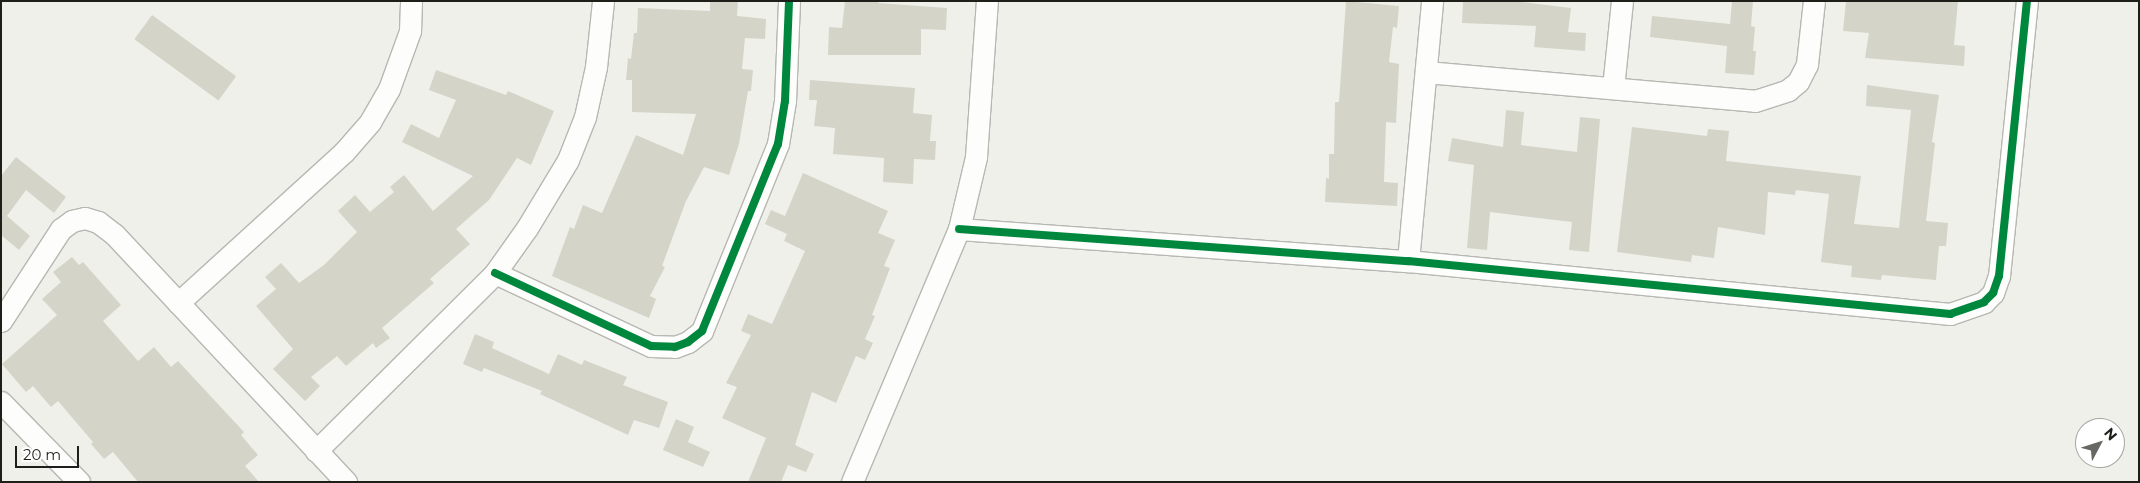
<!DOCTYPE html>
<style>
body{margin:0}
#map{position:relative;width:2140px;height:483px;overflow:hidden;background:#eff0e9;font-family:Montserrat,sans-serif}
div>[style]{position:absolute}
.building>*{inset:0;background:#d4d4c9;transform-origin:0 0}
.roads{filter:drop-shadow(1px 0 #b7b7b3) drop-shadow(-1px 0 #b7b7b3) drop-shadow(0 1px #b7b7b3) drop-shadow(0 -1px #b7b7b3)}
.minor>*{height:21px;margin:-10.5px;padding:0 10.5px;transform-origin:10.5px;border-radius:10.5px;background:#fdfdfc}
.cycleway>*{height:8px;margin:-4px;padding:0 4px;transform-origin:4px;border-radius:4px;background:#00873e}
span{translate:-50% -50%;white-space:nowrap;text-align:center;line-height:1.15;-webkit-text-stroke:4px #fff;paint-order:stroke}
.frame{position:absolute;inset:0;border:2px solid #1f1f1a;pointer-events:none}
.north{position:absolute;left:2075px;top:418px;width:50px;height:50px;box-sizing:border-box;background:#fff;border:1px solid #a5a5a3;border-radius:50%;rotate:50deg;font-size:14px;font-weight:700;line-height:20px;text-align:center;color:#1f1f1a}
.north::after{content:'';display:block;margin:auto;width:18px;height:22px;background:#686862;clip-path:polygon(50% 0,100% 100%,50% 72%,0 100%)}
.scale{position:absolute;left:15px;top:446px;width:64px;height:22px;box-sizing:border-box;border:2px solid #1f1f1a;border-top:0;padding-left:6px;font-size:15px;line-height:18px;white-space:nowrap;color:#1f1f1a;-webkit-text-stroke:4px #fff;paint-order:stroke}
</style>
<div id="map">
<div class="building">
<i style="clip-path:polygon(710px 1px,738px 1px,737px 16px,766px 19px,765px 39px,745px 38px,742px 69px,753px 70px,751px 91px,748px 91px,739px 144px,729px 175px,704px 167px,686px 201px,662px 266px,665px 267px,650px 296px,656px 299px,649px 318px,552px 276px,570px 227px,574px 229px,583px 205px,602px 213px,636px 135px,683px 155px,696px 114px,632px 112px,632px 80px,626px 80px,628px 58px,631px 59px,634px 33px,637px 33px,638px 8px,710px 11px)"></i>
<i style="clip-path:polygon(845px 1px,879px 1px,878px 3px,947px 8px,946px 30px,921px 29px,921px 55px,828px 55px,829px 27px,842px 28px)"></i>
<i style="clip-path:polygon(1346px 1px,1399px 6px,1397px 28px,1393px 27px,1389px 62px,1399px 64px,1396px 123px,1386px 122px,1384px 182px,1398px 183px,1397px 206px,1325px 202px,1326px 178px,1329px 179px,1329px 154px,1334px 154px,1335px 102px,1339px 102px)"></i>
<i style="clip-path:polygon(1463px 1px,1521px 2px,1571px 8px,1568px 32px,1586px 33px,1585px 51px,1534px 47px,1536px 26px,1462px 23px)"></i>
<i style="clip-path:polygon(1732px 1px,1753px 1px,1751px 26px,1755px 27px,1753px 51px,1756px 51px,1754px 75px,1725px 73px,1727px 46px,1650px 37px,1652px 16px,1730px 24px)"></i>
<i style="clip-path:polygon(1846px 1px,1958px 1px,1954px 45px,1965px 46px,1964px 66px,1865px 58px,1869px 33px,1843px 31px)"></i>
<i style="left:152px;top:15px;width:104px;height:30px;rotate:36deg"></i>
<i style="clip-path:polygon(436px 70px,506px 95px,508px 91px,554px 111px,531px 165px,517px 158px,489px 200px,456px 229px,470px 244px,430px 279px,434px 283px,382px 328px,390px 338px,376px 348px,373px 343px,346px 366px,337px 356px,311px 377px,320px 386px,305px 401px,273px 369px,293px 349px,256px 306px,276px 289px,265px 277px,281px 263px,299px 283px,324px 265px,357px 232px,338px 211px,355px 195px,370px 212px,394px 192px,390px 187px,404px 175px,433px 211px,473px 176px,402px 142px,411px 124px,439px 138px,456px 100px,429px 90px)"></i>
<i style="clip-path:polygon(810px 80px,915px 88px,913px 113px,932px 115px,930px 141px,936px 141px,935px 160px,914px 159px,913px 184px,883px 182px,884px 158px,833px 154px,835px 128px,814px 126px,817px 100px,809px 100px)"></i>
<i style="clip-path:polygon(1867px 85px,1939px 95px,1932px 142px,1935px 143px,1926px 221px,1948px 223px,1946px 246px,1939px 246px,1936px 280px,1882px 275px,1881px 280px,1851px 277px,1852px 266px,1821px 262px,1829px 194px,1796px 190px,1795px 195px,1768px 192px,1765px 235px,1718px 227px,1714px 258px,1692px 255px,1691px 262px,1617px 252px,1632px 127px,1707px 136px,1708px 129px,1729px 131px,1726px 161px,1861px 176px,1854px 224px,1899px 228px,1911px 110px,1866px 106px)"></i>
<i style="clip-path:polygon(1506px 110px,1524px 112px,1521px 145px,1577px 152px,1580px 117px,1600px 119px,1589px 252px,1569px 250px,1572px 222px,1490px 212px,1487px 250px,1467px 248px,1474px 165px,1448px 161px,1452px 138px,1503px 147px)"></i>
<i style="clip-path:polygon(16px 157px,66px 197px,54px 213px,26px 190px,7px 216px,30px 236px,19px 250px,1px 235px,1px 176px)"></i>
<i style="clip-path:polygon(803px 173px,888px 211px,878px 233px,895px 240px,884px 266px,890px 268px,872px 315px,875px 316px,865px 339px,873px 343px,865px 360px,856px 356px,836px 403px,812px 392px,795px 445px,814px 454px,806px 472px,788px 465px,781px 482px,748px 482px,766px 438px,722px 418px,737px 387px,726px 383px,751px 335px,741px 331px,748px 314px,772px 324px,805px 251px,784px 241px,787px 234px,765px 224px,771px 210px,785px 216px)"></i>
<i style="clip-path:polygon(72px 257px,79px 265px,83px 262px,121px 305px,103px 321px,138px 361px,154px 347px,171px 367px,178px 361px,244px 432px,241px 435px,258px 455px,245px 466px,259px 482px,138px 482px,113px 452px,104px 459px,91px 444px,93px 442px,58px 401px,51px 407px,33px 386px,26px 392px,2px 364px,57px 315px,42px 299px,61px 282px,53px 272px)"></i>
<i style="clip-path:polygon(475px 334px,494px 342px,492px 348px,549px 374px,558px 354px,582px 365px,584px 360px,627px 377px,623px 385px,668px 402px,659px 428px,634px 420px,628px 435px,540px 394px,542px 391px,484px 368px,482px 372px,463px 364px)"></i>
<i style="clip-path:polygon(676px 419px,694px 427px,688px 442px,710px 452px,703px 467px,663px 450px)"></i>
</div>
<div class="roads">
<div class="minor">
<i style="left:1426px;top:72px;width:330px;rotate:5deg"></i>
<i style="left:1755px;top:101px;width:35px;rotate:-18deg"></i>
<i style="left:1788px;top:90px;width:13px;rotate:-39deg"></i>
<i style="left:1798px;top:82px;width:20px;rotate:-63deg"></i>
<i style="left:1807px;top:64px;width:63px;rotate:-83.7deg"></i>
<i style="left:1613px;top:88px;width:87px;rotate:-84.1deg"></i>
<i style="left:959px;top:229px;width:450px;rotate:4.1deg"></i>
<i style="left:1408px;top:261px;width:545px;rotate:5.58deg"></i>
<i style="left:1950px;top:314px;width:36px;rotate:-19deg"></i>
<i style="left:1984px;top:302px;width:13px;rotate:-45deg"></i>
<i style="left:1993px;top:293px;width:18px;rotate:-71deg"></i>
<i style="left:1999px;top:276px;width:276px;rotate:-84.2deg"></i>
<i style="left:1408px;top:261px;width:261px;rotate:-84.7deg"></i>
<i style="left:495px;top:273px;width:172px;rotate:25.1deg"></i>
<i style="left:651px;top:346px;width:24px;rotate:2deg"></i>
<i style="left:675px;top:347px;width:14px;rotate:-21deg"></i>
<i style="left:688px;top:342px;width:18px;rotate:-38deg"></i>
<i style="left:702px;top:331px;width:202px;rotate:-67.9deg"></i>
<i style="left:778px;top:144px;width:44px;rotate:-80.8deg"></i>
<i style="left:785px;top:101px;width:100px;rotate:-87.7deg"></i>
<i style="left:178px;top:303px;width:224px;rotate:-42.3deg"></i>
<i style="left:344px;top:152px;width:40px;rotate:-49deg"></i>
<i style="left:370px;top:122px;width:38px;rotate:-60deg"></i>
<i style="left:389px;top:89px;width:62px;rotate:-70.1deg"></i>
<i style="left:410px;top:31px;width:30px;rotate:-88deg"></i>
<i style="left:1px;top:321px;width:110px;rotate:-56.9deg"></i>
<i style="left:61px;top:229px;width:14px;rotate:-36deg"></i>
<i style="left:72px;top:221px;width:13px;rotate:-13deg"></i>
<i style="left:85px;top:218px;width:14px;rotate:17deg"></i>
<i style="left:98px;top:222px;width:20px;rotate:37deg"></i>
<i style="left:114px;top:234px;width:340px;rotate:46.9deg"></i>
<i style="left:1px;top:402px;width:112px;rotate:45.7deg"></i>
<i style="left:316px;top:451px;width:252px;rotate:-44.8deg"></i>
<i style="left:495px;top:273px;width:55px;rotate:-54.6deg"></i>
<i style="left:527px;top:228px;width:79px;rotate:-58.9deg"></i>
<i style="left:568px;top:160px;width:46px;rotate:-68.4deg"></i>
<i style="left:585px;top:117px;width:51px;rotate:-77.6deg"></i>
<i style="left:596px;top:67px;width:66px;rotate:-83.9deg"></i>
<i style="left:852px;top:482px;width:275px;rotate:-67.1deg"></i>
<i style="left:959px;top:229px;width:74px;rotate:-76.7deg"></i>
<i style="left:976px;top:157px;width:156px;rotate:-86deg"></i>
</div>
</div>
<div class="cycleway">
<i style="left:959px;top:229px;width:450px;rotate:4.1deg"></i>
<i style="left:1408px;top:261px;width:545px;rotate:5.58deg"></i>
<i style="left:1950px;top:314px;width:36px;rotate:-19deg"></i>
<i style="left:1984px;top:302px;width:13px;rotate:-45deg"></i>
<i style="left:1993px;top:293px;width:18px;rotate:-71deg"></i>
<i style="left:1999px;top:276px;width:276px;rotate:-84.2deg"></i>
<i style="left:495px;top:273px;width:172px;rotate:25.1deg"></i>
<i style="left:651px;top:346px;width:24px;rotate:2deg"></i>
<i style="left:675px;top:347px;width:14px;rotate:-21deg"></i>
<i style="left:688px;top:342px;width:18px;rotate:-38deg"></i>
<i style="left:702px;top:331px;width:202px;rotate:-67.9deg"></i>
<i style="left:778px;top:144px;width:44px;rotate:-80.8deg"></i>
<i style="left:785px;top:101px;width:100px;rotate:-87.7deg"></i>
</div>
<div class="frame"></div>
<div class="north">N</div>
<div class="scale">20 m</div>
</div>
